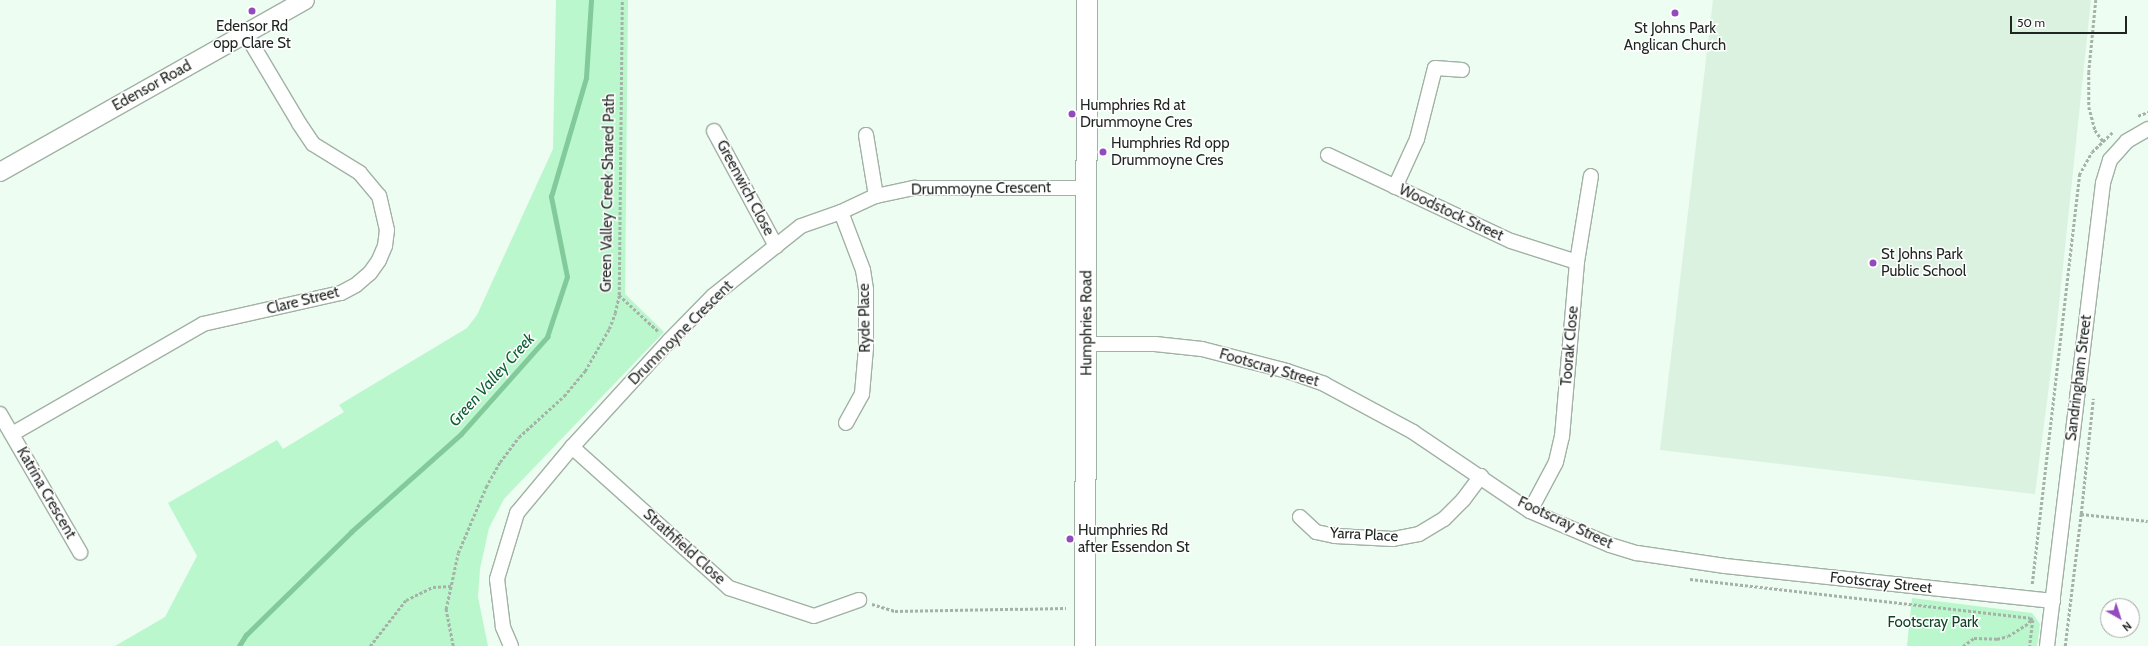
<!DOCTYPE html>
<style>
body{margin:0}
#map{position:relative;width:2148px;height:646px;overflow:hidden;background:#edfdf1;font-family:Cabin,sans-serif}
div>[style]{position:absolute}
.built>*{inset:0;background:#dbf2e1}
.green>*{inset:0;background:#baf7cd}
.stream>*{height:4.5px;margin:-2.25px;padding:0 2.25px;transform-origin:2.25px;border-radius:2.25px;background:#83ca9a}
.path>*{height:2.5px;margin-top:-1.25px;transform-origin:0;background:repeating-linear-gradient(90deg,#a5b2a8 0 3px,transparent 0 5px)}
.roads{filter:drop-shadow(1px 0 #a2b1a6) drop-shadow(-1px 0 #a2b1a6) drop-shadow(0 1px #a2b1a6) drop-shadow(0 -1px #a2b1a6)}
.minor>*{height:14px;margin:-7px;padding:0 7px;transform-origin:7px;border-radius:7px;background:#fff}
.tertiary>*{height:18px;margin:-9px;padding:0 9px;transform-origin:9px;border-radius:9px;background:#fff}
.secondary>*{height:20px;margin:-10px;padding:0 10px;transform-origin:10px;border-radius:10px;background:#fff}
.dots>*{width:11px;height:11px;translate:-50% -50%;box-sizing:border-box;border:2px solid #fff;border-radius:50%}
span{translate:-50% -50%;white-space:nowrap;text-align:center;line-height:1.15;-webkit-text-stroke:3px #fff;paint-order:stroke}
.poi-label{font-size:15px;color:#1f2520}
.left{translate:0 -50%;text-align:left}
.street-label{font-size:15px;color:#1f2520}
.park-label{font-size:15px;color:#0e4426}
.water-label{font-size:16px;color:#0e6135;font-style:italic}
.north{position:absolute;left:2100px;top:598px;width:40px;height:40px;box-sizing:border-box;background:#fff;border:1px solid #a5a8a6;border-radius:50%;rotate:141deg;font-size:11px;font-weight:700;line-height:16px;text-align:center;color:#1f2520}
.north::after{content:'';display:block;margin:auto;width:14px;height:18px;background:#924abd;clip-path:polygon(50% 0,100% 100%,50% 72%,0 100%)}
.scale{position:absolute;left:2010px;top:16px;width:117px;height:18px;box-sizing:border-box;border:2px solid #1f2520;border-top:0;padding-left:5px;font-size:12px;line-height:14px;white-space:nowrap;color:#1f2520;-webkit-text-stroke:3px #fff;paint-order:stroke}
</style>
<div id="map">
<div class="built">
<i style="clip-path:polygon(1713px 0,2091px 0,2057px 324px,2035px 494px,1660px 450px)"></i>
</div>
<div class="green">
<i style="clip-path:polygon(556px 0,628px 0,625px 294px,664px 332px,504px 499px,489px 528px,480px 569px,478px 597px,488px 646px,115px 646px,165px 617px,197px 556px,168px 503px,277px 440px,283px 449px,344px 412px,339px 405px,467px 328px,477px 315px,553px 149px)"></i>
<i style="clip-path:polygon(1912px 598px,2032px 613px,2040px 624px,2037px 646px,1907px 646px)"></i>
</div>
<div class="stream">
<i style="left:239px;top:646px;width:13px;rotate:-58deg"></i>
<i style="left:246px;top:635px;width:147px;rotate:-44.4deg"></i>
<i style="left:351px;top:532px;width:147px;rotate:-41.7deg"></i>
<i style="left:461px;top:434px;width:130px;rotate:-48.4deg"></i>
<i style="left:547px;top:337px;width:63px;rotate:-71.6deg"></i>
<i style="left:567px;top:277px;width:82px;rotate:-101.3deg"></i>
<i style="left:551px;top:197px;width:124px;rotate:-73.6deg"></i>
<i style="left:586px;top:78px;width:78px;rotate:-86.3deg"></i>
</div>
<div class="path">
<i style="left:2096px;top:0;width:72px;rotate:95.6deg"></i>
<i style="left:2089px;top:72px;width:35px;rotate:90deg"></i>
<i style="left:2089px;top:107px;width:24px;rotate:75deg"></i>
<i style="left:2095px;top:130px;width:14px;rotate:54deg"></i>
<i style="left:2138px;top:116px;width:11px;rotate:-22deg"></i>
<i style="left:619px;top:295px;width:53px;rotate:42.7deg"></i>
<i style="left:2081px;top:514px;width:116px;rotate:-84deg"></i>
<i style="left:1690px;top:579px;width:342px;rotate:6.5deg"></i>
<i style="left:2030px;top:618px;width:4px;rotate:34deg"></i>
<i style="left:2033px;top:620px;width:26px;rotate:97deg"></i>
<i style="left:2032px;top:584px;width:412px;rotate:-83.4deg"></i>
<i style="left:2079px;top:175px;width:26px;rotate:-61deg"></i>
<i style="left:2092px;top:152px;width:29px;rotate:-44deg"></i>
<i style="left:872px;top:604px;width:24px;rotate:17deg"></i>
<i style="left:895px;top:611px;width:171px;rotate:-1deg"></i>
<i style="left:370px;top:646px;width:58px;rotate:-52deg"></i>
<i style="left:406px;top:600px;width:30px;rotate:-26deg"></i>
<i style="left:433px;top:587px;width:18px;rotate:-3deg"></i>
<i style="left:453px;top:646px;width:38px;rotate:-101deg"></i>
<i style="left:446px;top:609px;width:57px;rotate:-77.9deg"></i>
<i style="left:458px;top:553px;width:72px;rotate:-67deg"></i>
<i style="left:486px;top:487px;width:29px;rotate:-61deg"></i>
<i style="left:500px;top:462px;width:31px;rotate:-53deg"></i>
<i style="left:519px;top:437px;width:61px;rotate:-42.3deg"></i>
<i style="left:564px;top:396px;width:33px;rotate:-50deg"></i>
<i style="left:585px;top:371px;width:48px;rotate:-60.3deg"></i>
<i style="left:609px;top:329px;width:17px;rotate:-69deg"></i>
<i style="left:615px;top:313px;width:18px;rotate:-77deg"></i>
<i style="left:619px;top:295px;width:295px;rotate:-89.4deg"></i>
<i style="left:1963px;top:646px;width:14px;rotate:-36deg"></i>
<i style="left:1974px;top:638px;width:23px;rotate:2deg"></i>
<i style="left:1997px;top:639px;width:11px;rotate:-15deg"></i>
<i style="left:2008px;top:636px;width:25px;rotate:-32deg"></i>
<i style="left:2029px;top:623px;width:6px;rotate:-72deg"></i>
<i style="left:2065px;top:646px;width:133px;rotate:-83.1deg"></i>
<i style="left:2081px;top:514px;width:67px;rotate:6deg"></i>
</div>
<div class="roads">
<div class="minor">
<i style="left:714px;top:131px;width:131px;rotate:61.7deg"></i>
<i style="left:866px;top:135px;width:62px;rotate:80.7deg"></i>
<i style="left:1328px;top:155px;width:202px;rotate:25.2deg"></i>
<i style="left:1511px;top:241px;width:69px;rotate:17.7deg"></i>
<i style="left:1395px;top:187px;width:53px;rotate:-65.4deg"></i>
<i style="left:1417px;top:139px;width:73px;rotate:-75.8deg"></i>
<i style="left:1435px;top:68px;width:27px;rotate:4deg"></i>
<i style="left:841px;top:212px;width:62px;rotate:69.2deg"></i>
<i style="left:863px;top:270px;width:20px;rotate:81deg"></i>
<i style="left:866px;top:290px;width:58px;rotate:90deg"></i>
<i style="left:866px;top:348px;width:46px;rotate:95deg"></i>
<i style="left:862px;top:394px;width:33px;rotate:119deg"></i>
<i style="left:1087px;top:344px;width:68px"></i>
<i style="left:1155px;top:344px;width:47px;rotate:6.1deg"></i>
<i style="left:1202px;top:349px;width:88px;rotate:14.5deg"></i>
<i style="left:1287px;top:371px;width:39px;rotate:19deg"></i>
<i style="left:1324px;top:384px;width:101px;rotate:28.3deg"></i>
<i style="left:1413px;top:432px;width:141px;rotate:34deg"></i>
<i style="left:1530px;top:511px;width:87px;rotate:23deg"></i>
<i style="left:1610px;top:545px;width:28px;rotate:17deg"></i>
<i style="left:1637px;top:553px;width:89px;rotate:8.4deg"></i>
<i style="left:1725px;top:566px;width:330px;rotate:6.1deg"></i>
<i style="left:0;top:414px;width:160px;rotate:59.9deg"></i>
<i style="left:12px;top:434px;width:220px;rotate:-29.9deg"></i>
<i style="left:203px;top:324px;width:141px;rotate:-12.7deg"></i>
<i style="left:341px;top:293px;width:17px;rotate:-28deg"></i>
<i style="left:356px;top:285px;width:18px;rotate:-41deg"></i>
<i style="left:370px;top:273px;width:16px;rotate:-55deg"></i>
<i style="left:379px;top:260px;width:15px;rotate:-67deg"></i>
<i style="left:385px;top:246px;width:16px;rotate:-83deg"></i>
<i style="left:387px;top:230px;width:35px;rotate:-103deg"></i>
<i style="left:379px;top:196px;width:30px;rotate:-130deg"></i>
<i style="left:360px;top:173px;width:55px;rotate:-148.3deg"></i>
<i style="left:313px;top:144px;width:25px;rotate:-124deg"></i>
<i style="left:299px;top:123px;width:104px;rotate:-120.8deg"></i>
<i style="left:572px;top:447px;width:211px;rotate:41.9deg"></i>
<i style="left:729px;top:588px;width:89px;rotate:18.2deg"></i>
<i style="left:814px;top:616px;width:48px;rotate:-19.6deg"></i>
<i style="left:1530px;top:511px;width:55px;rotate:-62deg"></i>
<i style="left:1556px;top:462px;width:26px;rotate:-77deg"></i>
<i style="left:1562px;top:437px;width:176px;rotate:-85.1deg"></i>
<i style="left:1577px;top:262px;width:87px;rotate:-80.8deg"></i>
<i style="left:1300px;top:517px;width:22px;rotate:43deg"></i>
<i style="left:1316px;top:532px;width:19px;rotate:12deg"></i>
<i style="left:1335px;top:536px;width:58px;rotate:3deg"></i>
<i style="left:1393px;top:539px;width:26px;rotate:-11deg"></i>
<i style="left:1419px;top:534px;width:29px;rotate:-31deg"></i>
<i style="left:1444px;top:519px;width:27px;rotate:-45deg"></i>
<i style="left:1463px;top:500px;width:30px;rotate:-53deg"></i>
<i style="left:511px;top:646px;width:21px;rotate:-113deg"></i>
<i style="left:503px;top:627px;width:48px;rotate:-97.1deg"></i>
<i style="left:497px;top:579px;width:69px;rotate:-73.1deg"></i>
<i style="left:517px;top:513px;width:86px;rotate:-50.2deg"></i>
<i style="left:572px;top:447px;width:144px;rotate:-47.5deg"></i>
<i style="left:669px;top:341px;width:63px;rotate:-45.6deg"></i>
<i style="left:713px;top:296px;width:112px;rotate:-38.5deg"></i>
<i style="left:801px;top:226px;width:42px;rotate:-19.3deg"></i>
<i style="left:841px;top:212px;width:38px;rotate:-25deg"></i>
<i style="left:876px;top:196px;width:40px;rotate:-12deg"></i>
<i style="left:915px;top:188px;width:171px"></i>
<i style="left:2047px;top:646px;width:466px;rotate:-83.1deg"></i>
<i style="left:2103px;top:183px;width:24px;rotate:-73deg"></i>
<i style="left:2110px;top:160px;width:25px;rotate:-48deg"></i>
<i style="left:2127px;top:141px;width:24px;rotate:-30deg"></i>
</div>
<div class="tertiary">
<i style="left:0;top:172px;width:350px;rotate:-29.4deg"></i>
</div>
<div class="secondary">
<i style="left:1085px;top:646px;width:646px;rotate:-89.82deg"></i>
</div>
</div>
<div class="dots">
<i style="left:252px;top:11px;background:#924abd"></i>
<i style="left:1675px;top:13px;background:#924abd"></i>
<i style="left:1072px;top:114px;background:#924abd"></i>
<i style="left:1103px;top:152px;background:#924abd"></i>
<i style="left:1873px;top:263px;background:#924abd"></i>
<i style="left:1070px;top:539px;background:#924abd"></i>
</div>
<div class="poi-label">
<span style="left:252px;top:35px">Edensor Rd<br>opp Clare St</span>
<span style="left:1675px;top:37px">St Johns Park<br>Anglican Church</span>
<span class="left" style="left:1080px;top:114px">Humphries Rd at<br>Drummoyne Cres</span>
<span class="left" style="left:1111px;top:152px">Humphries Rd opp<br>Drummoyne Cres</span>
<span class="left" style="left:1881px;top:263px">St Johns Park<br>Public School</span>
<span class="left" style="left:1078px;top:539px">Humphries Rd<br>after Essendon St</span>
</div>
<div class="street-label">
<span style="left:152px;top:86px;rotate:-29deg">Edensor Road</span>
<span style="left:745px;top:188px;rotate:62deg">Greenwich Close</span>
<span style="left:981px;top:189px;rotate:-1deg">Drummoyne Crescent</span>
<span style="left:608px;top:193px;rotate:-89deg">Green Valley Creek Shared Path</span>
<span style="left:1451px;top:213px;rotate:25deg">Woodstock Street</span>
<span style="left:303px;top:301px;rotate:-14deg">Clare Street</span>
<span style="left:865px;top:318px;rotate:-91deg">Ryde Place</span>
<span style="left:1087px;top:323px;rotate:-90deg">Humphries Road</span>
<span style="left:681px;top:333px;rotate:-45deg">Drummoyne Crescent</span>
<span style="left:1570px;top:346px;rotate:-85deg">Toorak Close</span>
<span style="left:1269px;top:368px;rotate:16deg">Footscray Street</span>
<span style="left:2079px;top:378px;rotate:-83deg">Sandringham Street</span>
<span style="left:46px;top:493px;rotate:60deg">Katrina Crescent</span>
<span style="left:1565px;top:523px;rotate:25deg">Footscray Street</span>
<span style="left:1364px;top:535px;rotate:3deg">Yarra Place</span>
<span style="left:684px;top:547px;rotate:42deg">Strathfield Close</span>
<span style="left:1881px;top:583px;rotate:6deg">Footscray Street</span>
</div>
<div class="park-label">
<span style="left:1933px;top:623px">Footscray Park</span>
</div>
<div class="water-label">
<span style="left:492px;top:380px;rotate:-48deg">Green Valley Creek</span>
</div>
<div class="north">N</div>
<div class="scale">50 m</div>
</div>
